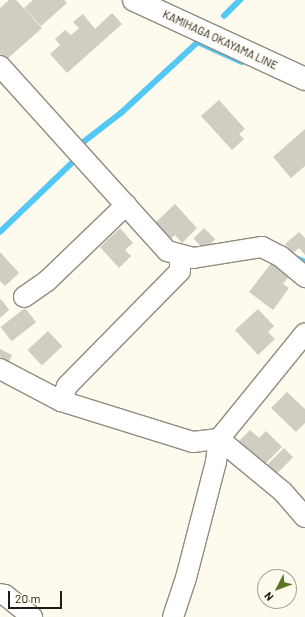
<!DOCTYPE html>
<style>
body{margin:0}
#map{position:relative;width:305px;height:617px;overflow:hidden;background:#fefaed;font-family:Barlow,sans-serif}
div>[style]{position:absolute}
.stream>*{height:5.5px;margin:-2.75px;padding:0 2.75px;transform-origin:2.75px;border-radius:2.75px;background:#54c8f5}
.building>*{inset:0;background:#d1cdc2;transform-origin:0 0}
.roads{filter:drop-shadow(1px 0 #908c81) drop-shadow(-1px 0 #908c81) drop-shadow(0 1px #908c81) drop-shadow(0 -1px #908c81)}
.minor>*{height:20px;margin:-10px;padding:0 10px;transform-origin:10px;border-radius:10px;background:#fff}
.secondary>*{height:22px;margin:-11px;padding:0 11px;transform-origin:11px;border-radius:11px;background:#fff}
span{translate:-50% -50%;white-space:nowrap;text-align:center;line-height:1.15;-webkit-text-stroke:3px #fefaed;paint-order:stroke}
.street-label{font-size:11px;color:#1e1c18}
.north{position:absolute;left:257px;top:569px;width:40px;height:40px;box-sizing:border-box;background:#fefaed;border:1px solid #a4a198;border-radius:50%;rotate:228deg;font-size:11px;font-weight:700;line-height:16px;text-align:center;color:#1e1c18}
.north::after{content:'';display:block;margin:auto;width:14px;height:18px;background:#5c7426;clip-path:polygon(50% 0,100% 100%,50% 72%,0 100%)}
.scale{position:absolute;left:8px;top:591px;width:54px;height:18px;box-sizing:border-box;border:2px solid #1e1c18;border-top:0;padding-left:5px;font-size:12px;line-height:14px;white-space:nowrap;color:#1e1c18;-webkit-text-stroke:3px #fefaed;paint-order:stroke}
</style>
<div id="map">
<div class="stream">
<i style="left:224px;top:16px;width:23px;rotate:-45deg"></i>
<i style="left:198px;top:42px;width:48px;rotate:24.4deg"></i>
<i style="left:81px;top:144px;width:51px;rotate:-37.8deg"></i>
<i style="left:121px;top:113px;width:108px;rotate:-42.7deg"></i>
<i style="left:0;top:232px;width:104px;rotate:-43.8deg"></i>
<i style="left:296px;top:258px;width:10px;rotate:24deg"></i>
</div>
<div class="building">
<i style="clip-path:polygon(9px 0,16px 0,42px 28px,6px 60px,0 54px,0 8px)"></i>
<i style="clip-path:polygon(33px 0,64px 0,67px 3px,41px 26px,24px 8px)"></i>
<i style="clip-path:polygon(112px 13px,122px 24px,67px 73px,50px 54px,60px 45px,55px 39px,65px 30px,71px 35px,79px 28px,73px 22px,83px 14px,95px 29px)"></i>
<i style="clip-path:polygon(219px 100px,245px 129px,239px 134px,244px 139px,232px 150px,201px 116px)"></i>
<i style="clip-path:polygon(305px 129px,305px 166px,291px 178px,273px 157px)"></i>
<i style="clip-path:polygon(175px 204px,197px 228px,182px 243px,175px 235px,171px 239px,155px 223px)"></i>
<i style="clip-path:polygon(120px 228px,133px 243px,125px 250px,131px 256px,119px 268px,100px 247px)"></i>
<i style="left:204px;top:228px;width:16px;height:15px;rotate:45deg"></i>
<i style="clip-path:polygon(299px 232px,305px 238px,305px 255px,299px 248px,293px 253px,285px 244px)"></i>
<i style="clip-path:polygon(0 252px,19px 273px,5px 286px,0 281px)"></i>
<i style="clip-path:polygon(273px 261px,291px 274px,283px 284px,289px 288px,273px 310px,249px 292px)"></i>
<i style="clip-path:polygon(1px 299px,9px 310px,0 318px,0 300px)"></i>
<i style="left:25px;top:308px;width:18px;height:31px;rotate:52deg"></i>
<i style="clip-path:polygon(258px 309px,274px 326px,268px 332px,275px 339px,258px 355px,235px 330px)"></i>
<i style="left:48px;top:331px;width:21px;height:28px;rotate:47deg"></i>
<i style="clip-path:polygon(0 349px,12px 355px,6px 369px,0 366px)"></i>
<i style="clip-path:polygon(287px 392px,305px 409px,305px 423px,296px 432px,271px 408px)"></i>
<i style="clip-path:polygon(250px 430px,259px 438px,266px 431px,282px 447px,264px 465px,239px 441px)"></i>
<i style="left:284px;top:448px;width:13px;height:27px;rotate:45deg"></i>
</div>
<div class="roads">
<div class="minor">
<i style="left:0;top:66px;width:249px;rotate:47.9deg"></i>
<i style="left:167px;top:251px;width:27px;rotate:15deg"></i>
<i style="left:193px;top:258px;width:70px;rotate:-9.1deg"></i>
<i style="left:262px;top:247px;width:20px;rotate:27deg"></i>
<i style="left:280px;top:256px;width:33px;rotate:40deg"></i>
<i style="left:24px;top:297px;width:28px;rotate:-35deg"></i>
<i style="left:47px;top:281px;width:110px;rotate:-43.9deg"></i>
<i style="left:0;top:369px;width:69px;rotate:27.7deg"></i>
<i style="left:61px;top:401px;width:138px;rotate:17.3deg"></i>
<i style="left:193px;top:442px;width:26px;rotate:-7deg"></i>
<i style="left:219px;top:439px;width:83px;rotate:39.6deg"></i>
<i style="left:283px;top:492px;width:33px;rotate:49deg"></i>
<i style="left:61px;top:401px;width:16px;rotate:-68deg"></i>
<i style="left:67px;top:386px;width:161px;rotate:-45.5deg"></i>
<i style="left:180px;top:271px;width:15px;rotate:-90deg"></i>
<i style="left:0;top:594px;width:5px;rotate:11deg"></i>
<i style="left:5px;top:595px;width:35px;rotate:39deg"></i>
<i style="left:173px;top:617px;width:41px;rotate:-71.6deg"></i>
<i style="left:186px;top:578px;width:120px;rotate:-75.5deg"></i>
<i style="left:216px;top:462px;width:23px;rotate:-83deg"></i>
<i style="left:219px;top:439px;width:136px;rotate:-50.9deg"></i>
</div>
<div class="secondary">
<i style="left:134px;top:0;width:188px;rotate:24.8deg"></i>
</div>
</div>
<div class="street-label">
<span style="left:220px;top:40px;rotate:25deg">KAMIHAGA OKAYAMA LINE</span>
</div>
<div class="north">N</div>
<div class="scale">20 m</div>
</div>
